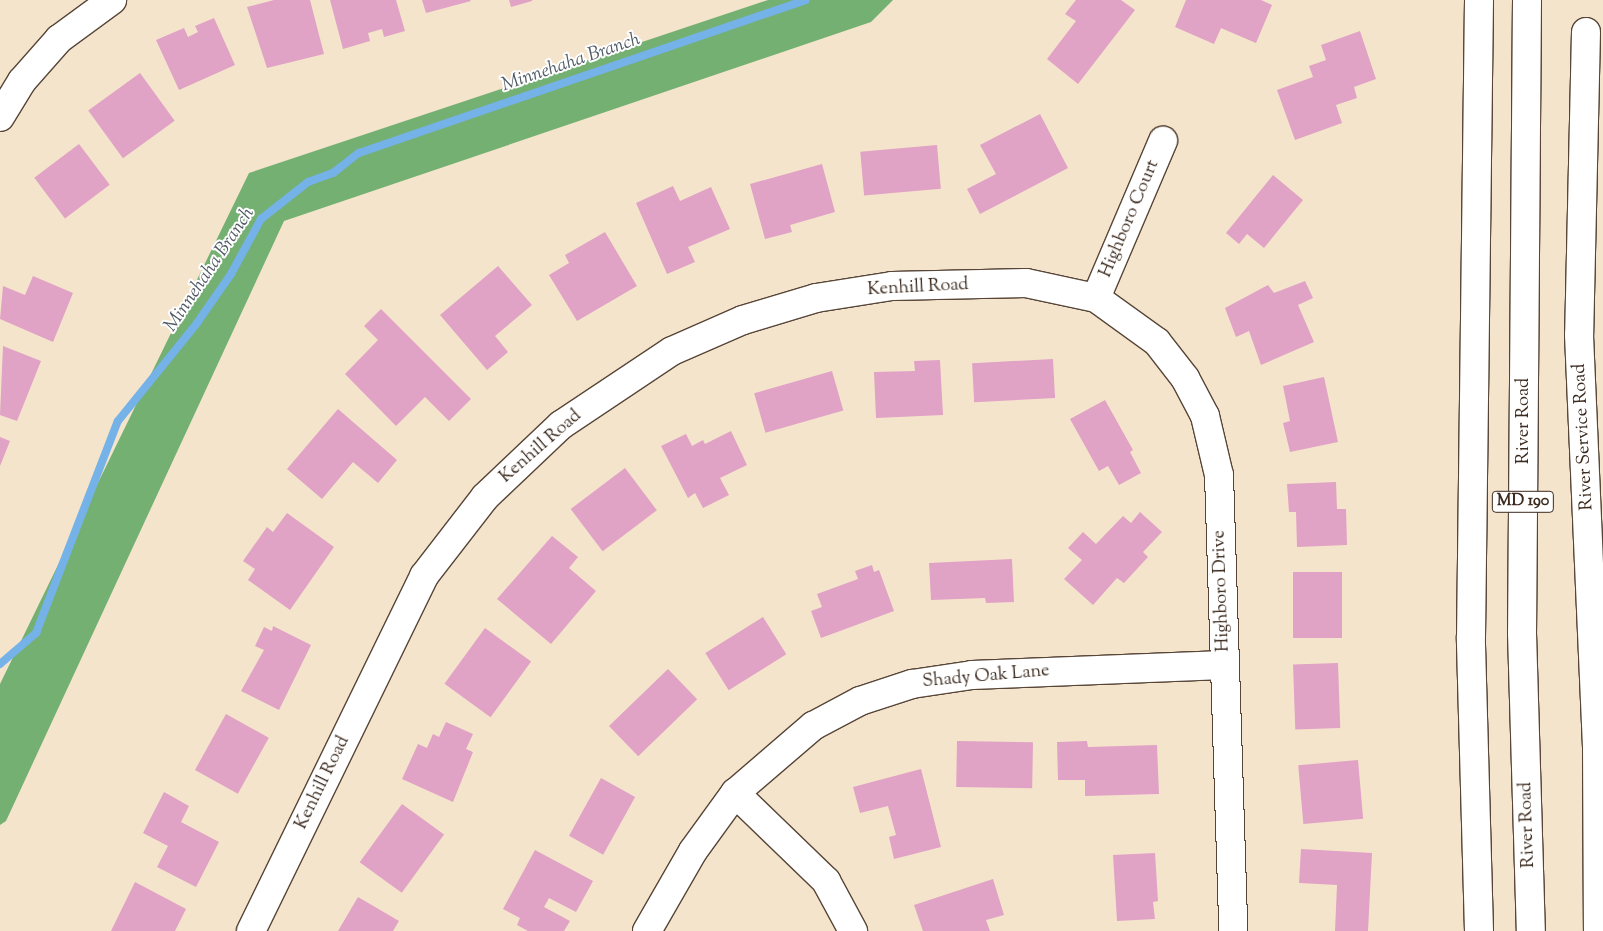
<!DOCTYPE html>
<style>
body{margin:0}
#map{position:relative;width:1603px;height:931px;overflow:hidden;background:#f5e4cc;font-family:"Sorts Mill Goudy",serif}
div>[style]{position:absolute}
.forest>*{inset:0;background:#73b071}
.stream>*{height:8px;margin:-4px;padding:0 4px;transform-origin:4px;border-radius:4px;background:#75b2e7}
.building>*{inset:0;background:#e0a2c5;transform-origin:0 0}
.roads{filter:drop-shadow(1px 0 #574638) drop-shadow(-1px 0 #574638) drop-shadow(0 1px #574638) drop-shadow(0 -1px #574638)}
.minor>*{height:28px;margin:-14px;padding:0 14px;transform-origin:14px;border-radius:14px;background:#fff}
.major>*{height:28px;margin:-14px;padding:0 14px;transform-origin:14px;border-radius:14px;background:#fff}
span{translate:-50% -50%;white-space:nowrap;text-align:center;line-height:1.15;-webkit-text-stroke:4px #fff;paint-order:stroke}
.shield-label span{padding:1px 4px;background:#fff;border:1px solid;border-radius:4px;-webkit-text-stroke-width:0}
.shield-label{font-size:16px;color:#3b2a1e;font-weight:700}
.street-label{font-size:18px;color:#3b2a1e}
.water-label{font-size:19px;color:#4f5a64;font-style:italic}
</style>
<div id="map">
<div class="forest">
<i style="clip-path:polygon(768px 0,893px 0,871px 22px,284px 221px,6px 821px,0 825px,0 684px,249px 173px)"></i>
</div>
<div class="stream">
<i style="left:0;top:664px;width:48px;rotate:-40.7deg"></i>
<i style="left:36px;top:633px;width:227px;rotate:-68.9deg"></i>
<i style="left:118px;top:421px;width:126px;rotate:-51.1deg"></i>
<i style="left:197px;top:323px;width:60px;rotate:-55.2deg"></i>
<i style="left:231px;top:274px;width:63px;rotate:-61.4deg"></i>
<i style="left:261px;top:219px;width:60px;rotate:-38.2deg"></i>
<i style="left:308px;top:182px;width:27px;rotate:-20deg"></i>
<i style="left:333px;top:173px;width:33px;rotate:-38deg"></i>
<i style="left:359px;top:153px;width:472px;rotate:-18.9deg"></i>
</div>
<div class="building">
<i style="clip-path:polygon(274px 0,310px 0,324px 54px,267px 68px,247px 7px)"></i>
<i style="clip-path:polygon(330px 0,396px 0,405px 31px,384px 37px,382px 29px,368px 33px,370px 41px,343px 49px)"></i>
<i style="clip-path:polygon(422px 0,470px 0,471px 1px,426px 13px)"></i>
<i style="clip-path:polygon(509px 0,532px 0,532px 1px,511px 7px)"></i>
<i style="clip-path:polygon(1076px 0,1121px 0,1135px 10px,1078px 84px,1047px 59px,1076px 21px,1065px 14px)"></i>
<i style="clip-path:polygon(1186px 0,1261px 0,1272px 5px,1256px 43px,1221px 28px,1214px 44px,1175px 27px)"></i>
<i style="clip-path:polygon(214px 18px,235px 65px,179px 90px,156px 40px,184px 28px,188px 37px,198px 32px,195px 26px)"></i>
<i style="clip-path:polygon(1360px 31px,1376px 79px,1354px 87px,1357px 98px,1336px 105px,1342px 123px,1295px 140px,1277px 90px,1313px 77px,1309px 66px,1326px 60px,1321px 45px)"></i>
<i style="left:140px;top:73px;width:59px;height:64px;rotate:54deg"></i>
<i style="clip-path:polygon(1040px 114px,1068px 168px,980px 214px,967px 189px,996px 174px,980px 145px)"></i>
<i style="left:79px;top:144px;width:51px;height:56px;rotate:53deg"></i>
<i style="left:937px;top:145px;width:44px;height:77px;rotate:85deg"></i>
<i style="clip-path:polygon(822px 164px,835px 212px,790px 225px,792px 232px,765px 239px,750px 184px)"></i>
<i style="clip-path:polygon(1273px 175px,1303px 200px,1264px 248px,1247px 234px,1239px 244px,1226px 233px)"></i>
<i style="clip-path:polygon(673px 186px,680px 201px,711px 187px,730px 229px,688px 247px,695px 262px,667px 274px,636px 203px)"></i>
<i style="clip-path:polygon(605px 232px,637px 286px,577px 321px,549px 275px,569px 263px,565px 255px)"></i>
<i style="clip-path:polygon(498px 266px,532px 305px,495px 336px,508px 352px,487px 370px,440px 315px)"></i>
<i style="clip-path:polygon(33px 276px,73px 293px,53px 342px,0 319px,3px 286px,25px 295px)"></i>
<i style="clip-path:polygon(1305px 281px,1313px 298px,1298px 305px,1314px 342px,1261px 365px,1249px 331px,1236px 337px,1225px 308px,1268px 285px,1274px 293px)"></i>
<i style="clip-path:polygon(381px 309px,471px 399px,449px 421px,425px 397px,396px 426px,345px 374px,378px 340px,364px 326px)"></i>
<i style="clip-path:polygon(3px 346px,41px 361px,17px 421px,0 415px)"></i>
<i style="left:1053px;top:359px;width:39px;height:81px;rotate:87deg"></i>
<i style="clip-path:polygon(940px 360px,943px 415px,876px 418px,874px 372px,915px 371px,914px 361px)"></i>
<i style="left:832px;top:371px;width:41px;height:81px;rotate:74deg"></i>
<i style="clip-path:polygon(1324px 377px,1338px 442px,1290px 452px,1283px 423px,1290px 421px,1283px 386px)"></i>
<i style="clip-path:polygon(1105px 400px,1133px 450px,1130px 452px,1141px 473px,1119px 485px,1108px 466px,1099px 471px,1070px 419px)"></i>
<i style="clip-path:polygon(338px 409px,397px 460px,378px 483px,353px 462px,322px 499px,287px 469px)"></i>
<i style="clip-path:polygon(731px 431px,747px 465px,720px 478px,729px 495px,703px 508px,695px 493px,688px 498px,661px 446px,686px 434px,692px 446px,703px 440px,705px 444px)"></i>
<i style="clip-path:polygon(0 437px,10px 441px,0 466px)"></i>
<i style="left:625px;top:468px;width:53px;height:68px;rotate:53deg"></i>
<i style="clip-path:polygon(1336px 482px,1337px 509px,1346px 509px,1347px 545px,1297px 547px,1296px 512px,1289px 512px,1287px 484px)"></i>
<i style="clip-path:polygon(1140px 512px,1162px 532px,1143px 552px,1148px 557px,1124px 583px,1117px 578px,1093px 605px,1064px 579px,1082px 560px,1068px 548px,1083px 532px,1096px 544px,1123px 516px,1131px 523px)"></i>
<i style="clip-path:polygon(287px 513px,334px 547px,290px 610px,248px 580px,255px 569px,243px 561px,267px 527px,273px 532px)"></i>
<i style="clip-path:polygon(552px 536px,578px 557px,569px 568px,596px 591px,551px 644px,497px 599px)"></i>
<i style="clip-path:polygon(1012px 559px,1014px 602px,986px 603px,985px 598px,931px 600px,929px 563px)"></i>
<i style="clip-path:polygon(872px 565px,874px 572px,879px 570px,894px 611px,821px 638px,811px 611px,822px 607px,817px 594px,858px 579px,855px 571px)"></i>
<i style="left:1293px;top:572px;width:49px;height:66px"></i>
<i style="left:763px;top:617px;width:44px;height:68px;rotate:58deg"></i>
<i style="clip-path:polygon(273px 626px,311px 645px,279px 710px,241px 691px,264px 650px,255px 646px,264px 627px,272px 631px)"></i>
<i style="left:485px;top:628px;width:57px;height:69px;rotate:36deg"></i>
<i style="left:1338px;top:663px;width:65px;height:45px;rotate:88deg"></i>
<i style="left:668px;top:669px;width:42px;height:82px;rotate:46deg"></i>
<i style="left:226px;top:714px;width:49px;height:64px;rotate:29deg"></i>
<i style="clip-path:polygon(446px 722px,473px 734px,466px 749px,473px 752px,453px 802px,402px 779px,418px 744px,427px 748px,433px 734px,439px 737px)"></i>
<i style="left:957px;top:741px;width:76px;height:46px;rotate:1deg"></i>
<i style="clip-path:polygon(1087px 741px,1088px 747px,1157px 745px,1159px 794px,1085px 796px,1085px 780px,1058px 780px,1057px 742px)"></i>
<i style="left:1358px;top:760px;width:59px;height:60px;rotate:85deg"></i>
<i style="clip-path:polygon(921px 769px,941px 847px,894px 859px,889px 837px,896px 835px,888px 806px,860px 813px,853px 787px)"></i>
<i style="left:601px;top:778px;width:39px;height:66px;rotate:29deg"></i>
<i style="clip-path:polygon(164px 792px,189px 806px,181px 822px,219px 842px,196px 887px,157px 867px,168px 846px,143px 833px)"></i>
<i style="left:402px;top:804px;width:52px;height:72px;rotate:36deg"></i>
<i style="clip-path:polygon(1301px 849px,1372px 853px,1368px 931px,1335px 931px,1337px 885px,1299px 883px)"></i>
<i style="clip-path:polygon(535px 850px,593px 881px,576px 912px,549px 898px,544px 907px,570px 921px,564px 931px,528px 931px,517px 925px,520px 918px,503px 909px)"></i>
<i style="clip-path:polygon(1155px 853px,1158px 901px,1153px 902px,1155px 919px,1117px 921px,1113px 855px)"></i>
<i style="clip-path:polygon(993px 879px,1004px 915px,986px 920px,990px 931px,923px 931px,914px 905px)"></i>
<i style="clip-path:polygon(135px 882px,186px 909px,175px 931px,111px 931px)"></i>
<i style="clip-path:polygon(358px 897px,399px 921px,393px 931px,338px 931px)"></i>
</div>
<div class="roads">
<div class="minor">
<i style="left:1586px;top:32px;width:303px;rotate:91.3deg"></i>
<i style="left:1579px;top:335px;width:414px;rotate:87.5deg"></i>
<i style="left:1597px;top:749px;width:182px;rotate:89.7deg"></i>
<i style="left:0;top:117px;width:42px;rotate:-58.6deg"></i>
<i style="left:22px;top:81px;width:56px;rotate:-48.6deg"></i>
<i style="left:59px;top:39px;width:66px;rotate:-36.3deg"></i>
<i style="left:1096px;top:298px;width:171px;rotate:-66.9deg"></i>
<i style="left:735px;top:793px;width:127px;rotate:44deg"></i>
<i style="left:826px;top:881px;width:57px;rotate:61.6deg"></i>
<i style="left:251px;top:931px;width:395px;rotate:-64deg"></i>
<i style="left:424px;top:576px;width:100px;rotate:-52.3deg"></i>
<i style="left:485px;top:497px;width:105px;rotate:-43.5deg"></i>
<i style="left:561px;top:425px;width:133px;rotate:-33.7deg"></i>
<i style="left:672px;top:351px;width:77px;rotate:-23.6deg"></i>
<i style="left:743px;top:320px;width:76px;rotate:-16.8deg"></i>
<i style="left:816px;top:298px;width:77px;rotate:-9deg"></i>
<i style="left:892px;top:286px;width:134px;rotate:-1.3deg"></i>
<i style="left:1026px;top:283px;width:72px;rotate:12.1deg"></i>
<i style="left:1096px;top:298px;width:75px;rotate:35.8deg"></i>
<i style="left:1157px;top:342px;width:46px;rotate:52.1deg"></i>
<i style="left:1185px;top:378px;width:43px;rotate:62.2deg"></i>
<i style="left:1205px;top:416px;width:61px;rotate:76.7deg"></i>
<i style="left:1219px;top:475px;width:456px;rotate:88.2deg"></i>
<i style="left:647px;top:931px;width:92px;rotate:-60.1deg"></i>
<i style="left:693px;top:851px;width:72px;rotate:-54.1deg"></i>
<i style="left:735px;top:793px;width:103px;rotate:-40.7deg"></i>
<i style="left:813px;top:726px;width:53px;rotate:-28deg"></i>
<i style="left:860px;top:701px;width:55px;rotate:-18.1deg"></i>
<i style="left:912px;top:684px;width:61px;rotate:-8.5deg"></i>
<i style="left:972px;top:675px;width:252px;rotate:-2.3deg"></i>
</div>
<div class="major">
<i style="left:1527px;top:0;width:633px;rotate:90.45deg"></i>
<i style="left:1522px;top:633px;width:298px;rotate:88.3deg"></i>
<i style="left:1479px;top:931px;width:294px;rotate:-91.6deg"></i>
<i style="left:1471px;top:637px;width:637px;rotate:-89.28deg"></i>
</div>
</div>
<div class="shield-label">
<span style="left:1523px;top:502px">MD 190</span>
</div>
<div class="street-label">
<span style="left:1130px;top:219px;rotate:-67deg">Highboro Court</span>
<span style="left:918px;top:288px;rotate:-3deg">Kenhill Road</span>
<span style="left:1524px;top:421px;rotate:-90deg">River Road</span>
<span style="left:1584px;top:437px;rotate:-93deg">River Service Road</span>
<span style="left:541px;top:447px;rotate:-41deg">Kenhill Road</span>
<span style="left:1222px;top:591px;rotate:-92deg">Highboro Drive</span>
<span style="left:986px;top:677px;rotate:-5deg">Shady Oak Lane</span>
<span style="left:323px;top:783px;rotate:-64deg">Kenhill Road</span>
<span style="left:1528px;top:825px;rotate:-92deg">River Road</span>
</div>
<div class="water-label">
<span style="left:571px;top:63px;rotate:-19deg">Minnehaha Branch</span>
<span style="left:210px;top:270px;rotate:-56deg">Minnehaha Branch</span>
</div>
</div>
